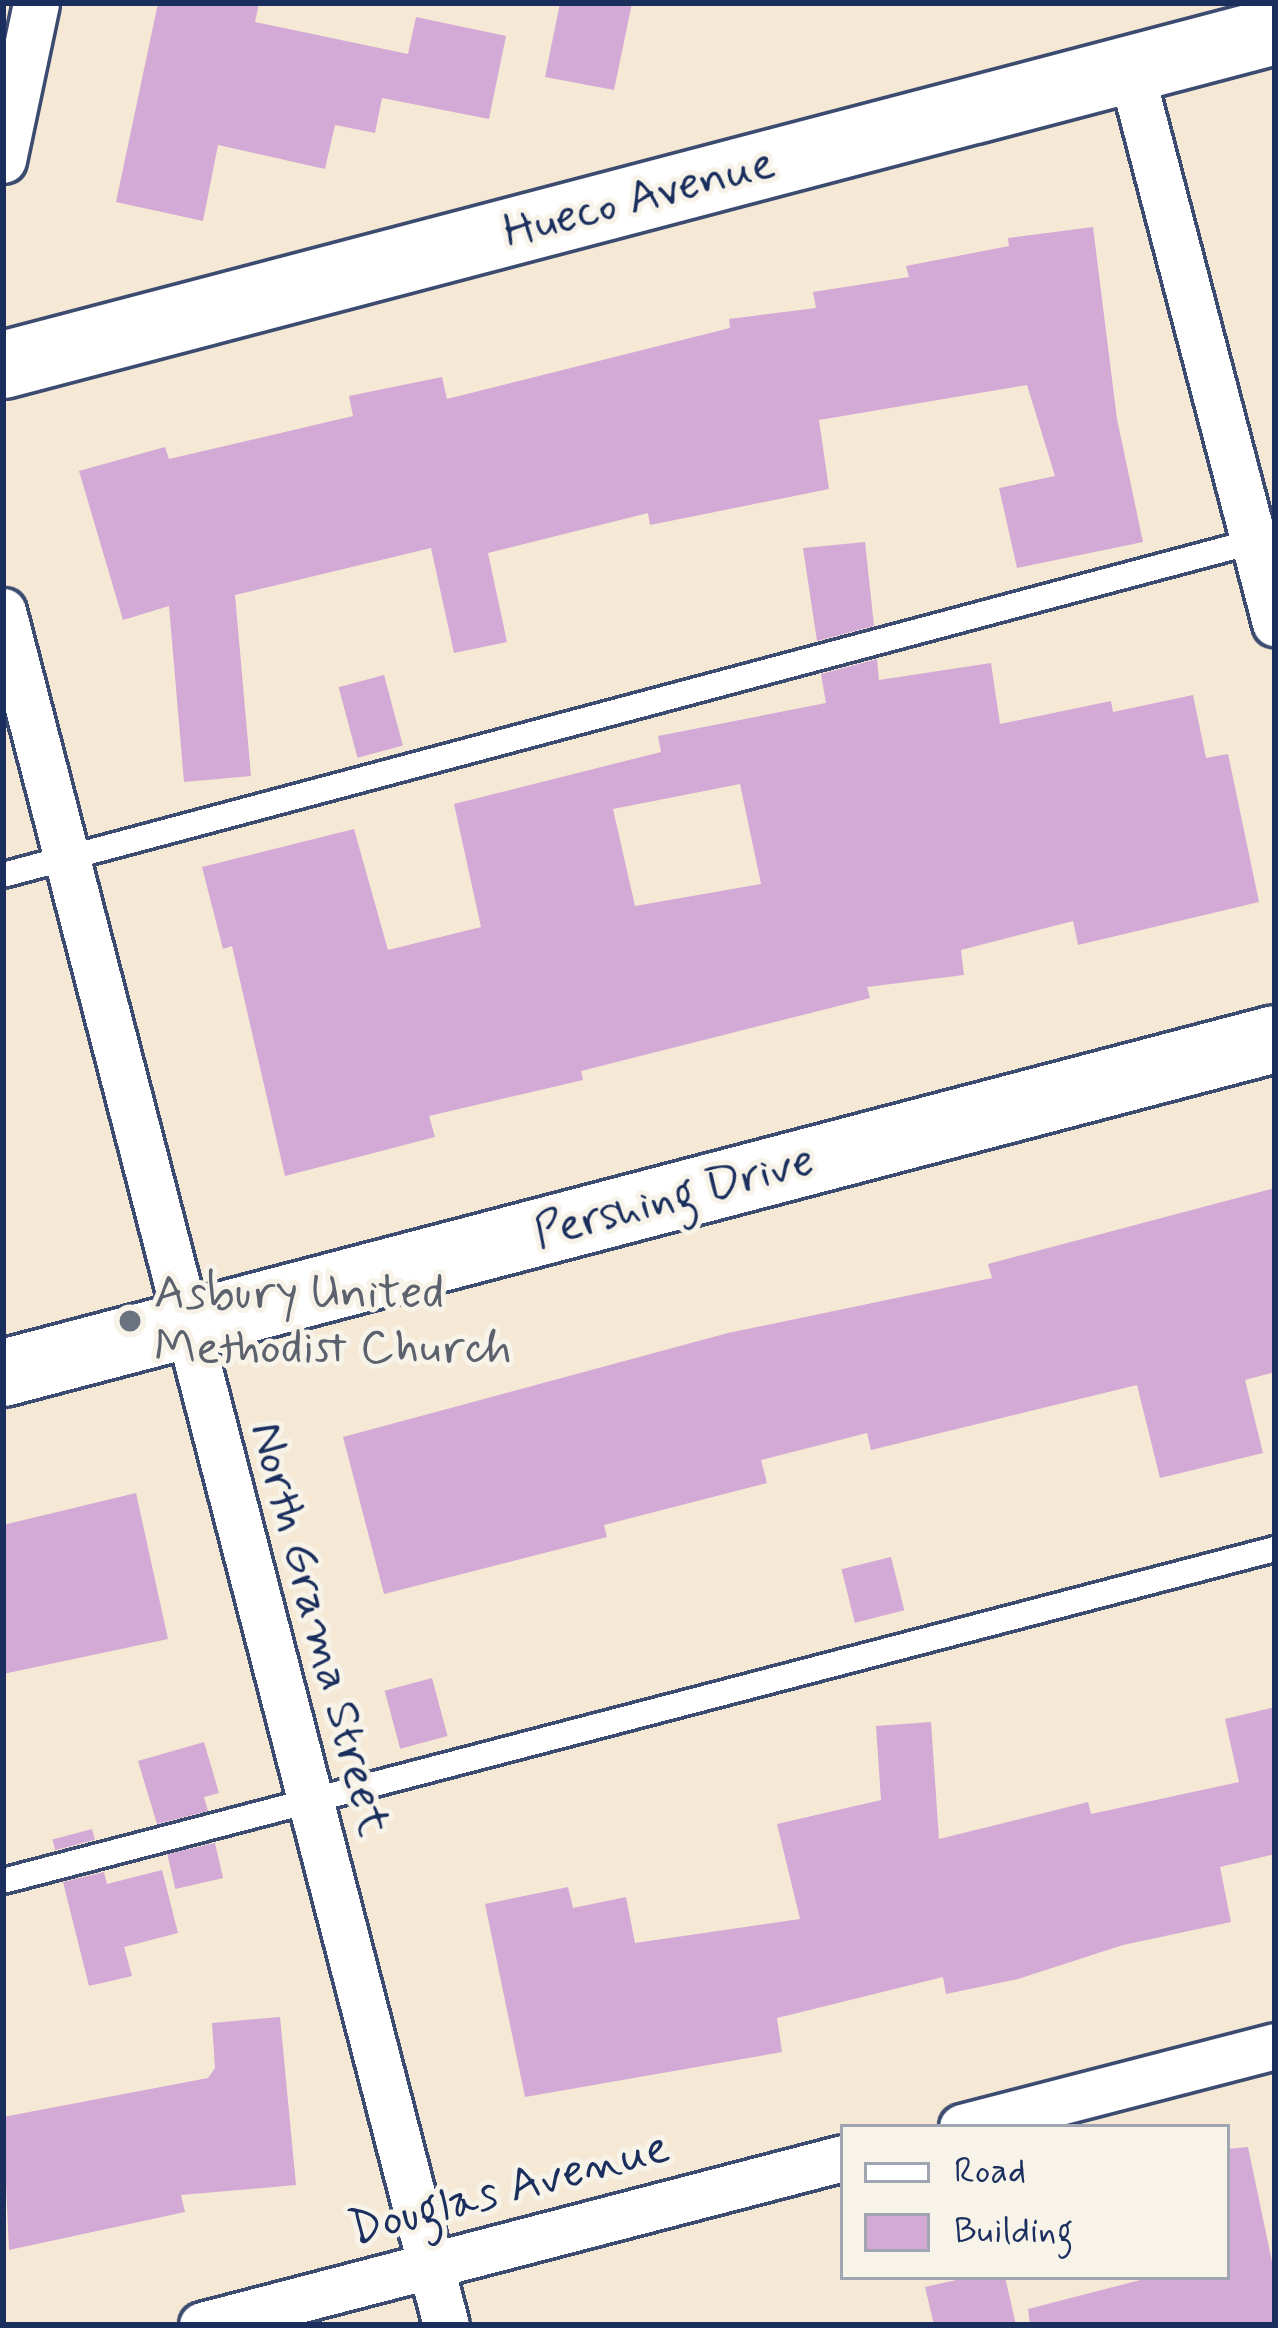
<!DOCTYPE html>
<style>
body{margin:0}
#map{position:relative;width:1278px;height:2328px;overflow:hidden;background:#f5e8d4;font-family:Mynerve,sans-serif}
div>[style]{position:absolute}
.building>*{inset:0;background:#d3aad5;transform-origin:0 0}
.roads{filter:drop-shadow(3px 0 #3c4b70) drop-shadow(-3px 0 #3c4b70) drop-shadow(0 3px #3c4b70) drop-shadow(0 -3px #3c4b70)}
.lane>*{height:24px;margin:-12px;padding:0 12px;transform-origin:12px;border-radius:12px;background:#fff}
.street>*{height:45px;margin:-22.5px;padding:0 22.5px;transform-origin:22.5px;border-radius:22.5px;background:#fff}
.secondary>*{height:66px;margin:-33px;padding:0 33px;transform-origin:33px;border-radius:33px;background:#fff}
.dots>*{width:33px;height:33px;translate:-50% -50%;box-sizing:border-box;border:6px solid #f7f3e8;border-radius:50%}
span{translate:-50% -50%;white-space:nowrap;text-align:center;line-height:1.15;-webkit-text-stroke:10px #f7f3e8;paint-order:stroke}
.street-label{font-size:48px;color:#1b2f5e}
.worship-label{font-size:48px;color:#5b616d}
.left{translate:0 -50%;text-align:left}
.frame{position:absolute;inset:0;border:6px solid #1b2f5e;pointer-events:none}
.legend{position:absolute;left:840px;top:2124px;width:390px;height:156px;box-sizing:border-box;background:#f7f3e8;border:3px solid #9fa5b1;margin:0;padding:15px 21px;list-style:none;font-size:36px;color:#1b2f5e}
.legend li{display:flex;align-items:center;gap:24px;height:60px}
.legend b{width:60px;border:3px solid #9fa5b1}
</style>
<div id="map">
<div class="building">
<i style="clip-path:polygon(158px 3px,259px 3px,255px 22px,408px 54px,416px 17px,506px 36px,489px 119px,382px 98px,375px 133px,335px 125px,325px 169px,218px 145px,203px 221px,116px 202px)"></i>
<i style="clip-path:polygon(560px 3px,632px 3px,614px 90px,545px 77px)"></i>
<i style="clip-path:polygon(1093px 227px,1117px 419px,1143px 542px,1017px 568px,999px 488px,1055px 476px,1027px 385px,819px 420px,829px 489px,650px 525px,648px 513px,488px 553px,507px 642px,454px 653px,431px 548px,235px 595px,251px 776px,184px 782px,169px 606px,123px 620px,79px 471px,165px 447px,169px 459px,353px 416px,349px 396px,442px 377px,447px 399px,730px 328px,729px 319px,816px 308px,813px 292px,909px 277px,906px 266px,1009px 246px,1008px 238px)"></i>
<i style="clip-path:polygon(865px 542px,874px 626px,817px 641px,803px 548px)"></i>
<i style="clip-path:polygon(evenodd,877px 659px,879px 680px,991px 663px,1000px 724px,1111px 701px,1113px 712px,1193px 695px,1206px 758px,1228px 754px,1259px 902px,1078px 945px,1073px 921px,961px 950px,964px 975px,867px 987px,870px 998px,581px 1071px,583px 1080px,429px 1116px,435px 1137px,285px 1176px,232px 946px,223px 949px,202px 867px,354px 829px,388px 950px,481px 927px,454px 804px,661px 752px,658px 736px,826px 703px,821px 674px,877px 659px,740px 784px,761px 884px,635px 906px,613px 809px,740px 784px)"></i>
<i style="left:384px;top:675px;width:73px;height:47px;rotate:75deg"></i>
<i style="clip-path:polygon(1275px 1188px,1275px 1372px,1245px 1380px,1263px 1453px,1160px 1478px,1137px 1385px,871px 1450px,867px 1433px,761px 1460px,767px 1483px,604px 1525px,607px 1537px,384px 1594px,343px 1437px,728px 1333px,992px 1278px,988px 1264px)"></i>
<i style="clip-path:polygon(136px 1493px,168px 1639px,3px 1674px,3px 1525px)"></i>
<i style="left:891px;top:1557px;width:55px;height:51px;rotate:76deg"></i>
<i style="left:432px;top:1678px;width:60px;height:49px;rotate:75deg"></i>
<i style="clip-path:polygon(1275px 1707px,1275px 1854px,1220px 1867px,1231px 1922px,1123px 1945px,1018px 1979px,946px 1994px,943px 1977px,777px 2018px,782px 2052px,525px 2097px,485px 1904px,568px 1887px,573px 1908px,626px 1897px,635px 1943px,800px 1919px,777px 1824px,881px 1800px,876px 1726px,931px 1722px,939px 1839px,1088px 1802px,1091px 1814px,1239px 1782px,1225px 1719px)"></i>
<i style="clip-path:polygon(204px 1742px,219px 1793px,204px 1797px,208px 1811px,157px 1824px,138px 1761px)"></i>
<i style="left:92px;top:1829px;width:11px;height:41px;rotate:75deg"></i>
<i style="left:215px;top:1843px;width:36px;height:49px;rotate:77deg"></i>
<i style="clip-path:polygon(162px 1870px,178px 1933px,124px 1947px,132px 1976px,89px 1986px,63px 1882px,104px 1872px,107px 1884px)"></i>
<i style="clip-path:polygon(280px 2017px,296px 2185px,181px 2195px,185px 2212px,9px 2250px,3px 2117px,208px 2078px,215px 2068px,212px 2023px)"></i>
<i style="clip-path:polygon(1248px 2147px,1275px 2276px,1275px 2325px,1030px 2325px,1028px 2309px,1152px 2277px,1227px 2277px,1227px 2149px)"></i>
<i style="clip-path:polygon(970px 2277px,1005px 2277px,1016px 2325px,934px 2325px,925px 2287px)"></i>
</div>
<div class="roads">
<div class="lane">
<i style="left:3px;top:875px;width:1300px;rotate:-14.93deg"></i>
<i style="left:3px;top:1881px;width:1315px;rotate:-14.63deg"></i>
</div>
<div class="street">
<i style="left:1130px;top:68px;width:574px;rotate:75.36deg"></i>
<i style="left:3px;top:160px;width:160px;rotate:-78.1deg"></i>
<i style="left:3px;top:611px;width:1770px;rotate:75.51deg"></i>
<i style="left:962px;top:2127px;width:323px;rotate:-14.5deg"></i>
<i style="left:202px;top:2325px;width:662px;rotate:-14.6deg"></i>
</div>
<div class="secondary">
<i style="left:3px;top:365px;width:1315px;rotate:-14.71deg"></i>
<i style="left:3px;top:1373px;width:1315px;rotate:-14.71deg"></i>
</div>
</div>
<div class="dots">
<i style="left:130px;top:1321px;background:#6b7280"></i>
</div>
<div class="street-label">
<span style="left:639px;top:198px;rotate:-15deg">Hueco Avenue</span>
<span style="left:674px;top:1197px;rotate:-15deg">Pershing Drive</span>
<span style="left:319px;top:1629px;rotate:75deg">North Grama Street</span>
<span style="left:509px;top:2189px;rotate:-15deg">Douglas Avenue</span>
</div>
<div class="worship-label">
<span class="left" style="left:154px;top:1321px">Asbury United<br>Methodist Church</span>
</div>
<div class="frame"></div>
<ul class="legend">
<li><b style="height:15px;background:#fff"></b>Road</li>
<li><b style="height:33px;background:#d3aad5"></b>Building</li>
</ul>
</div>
